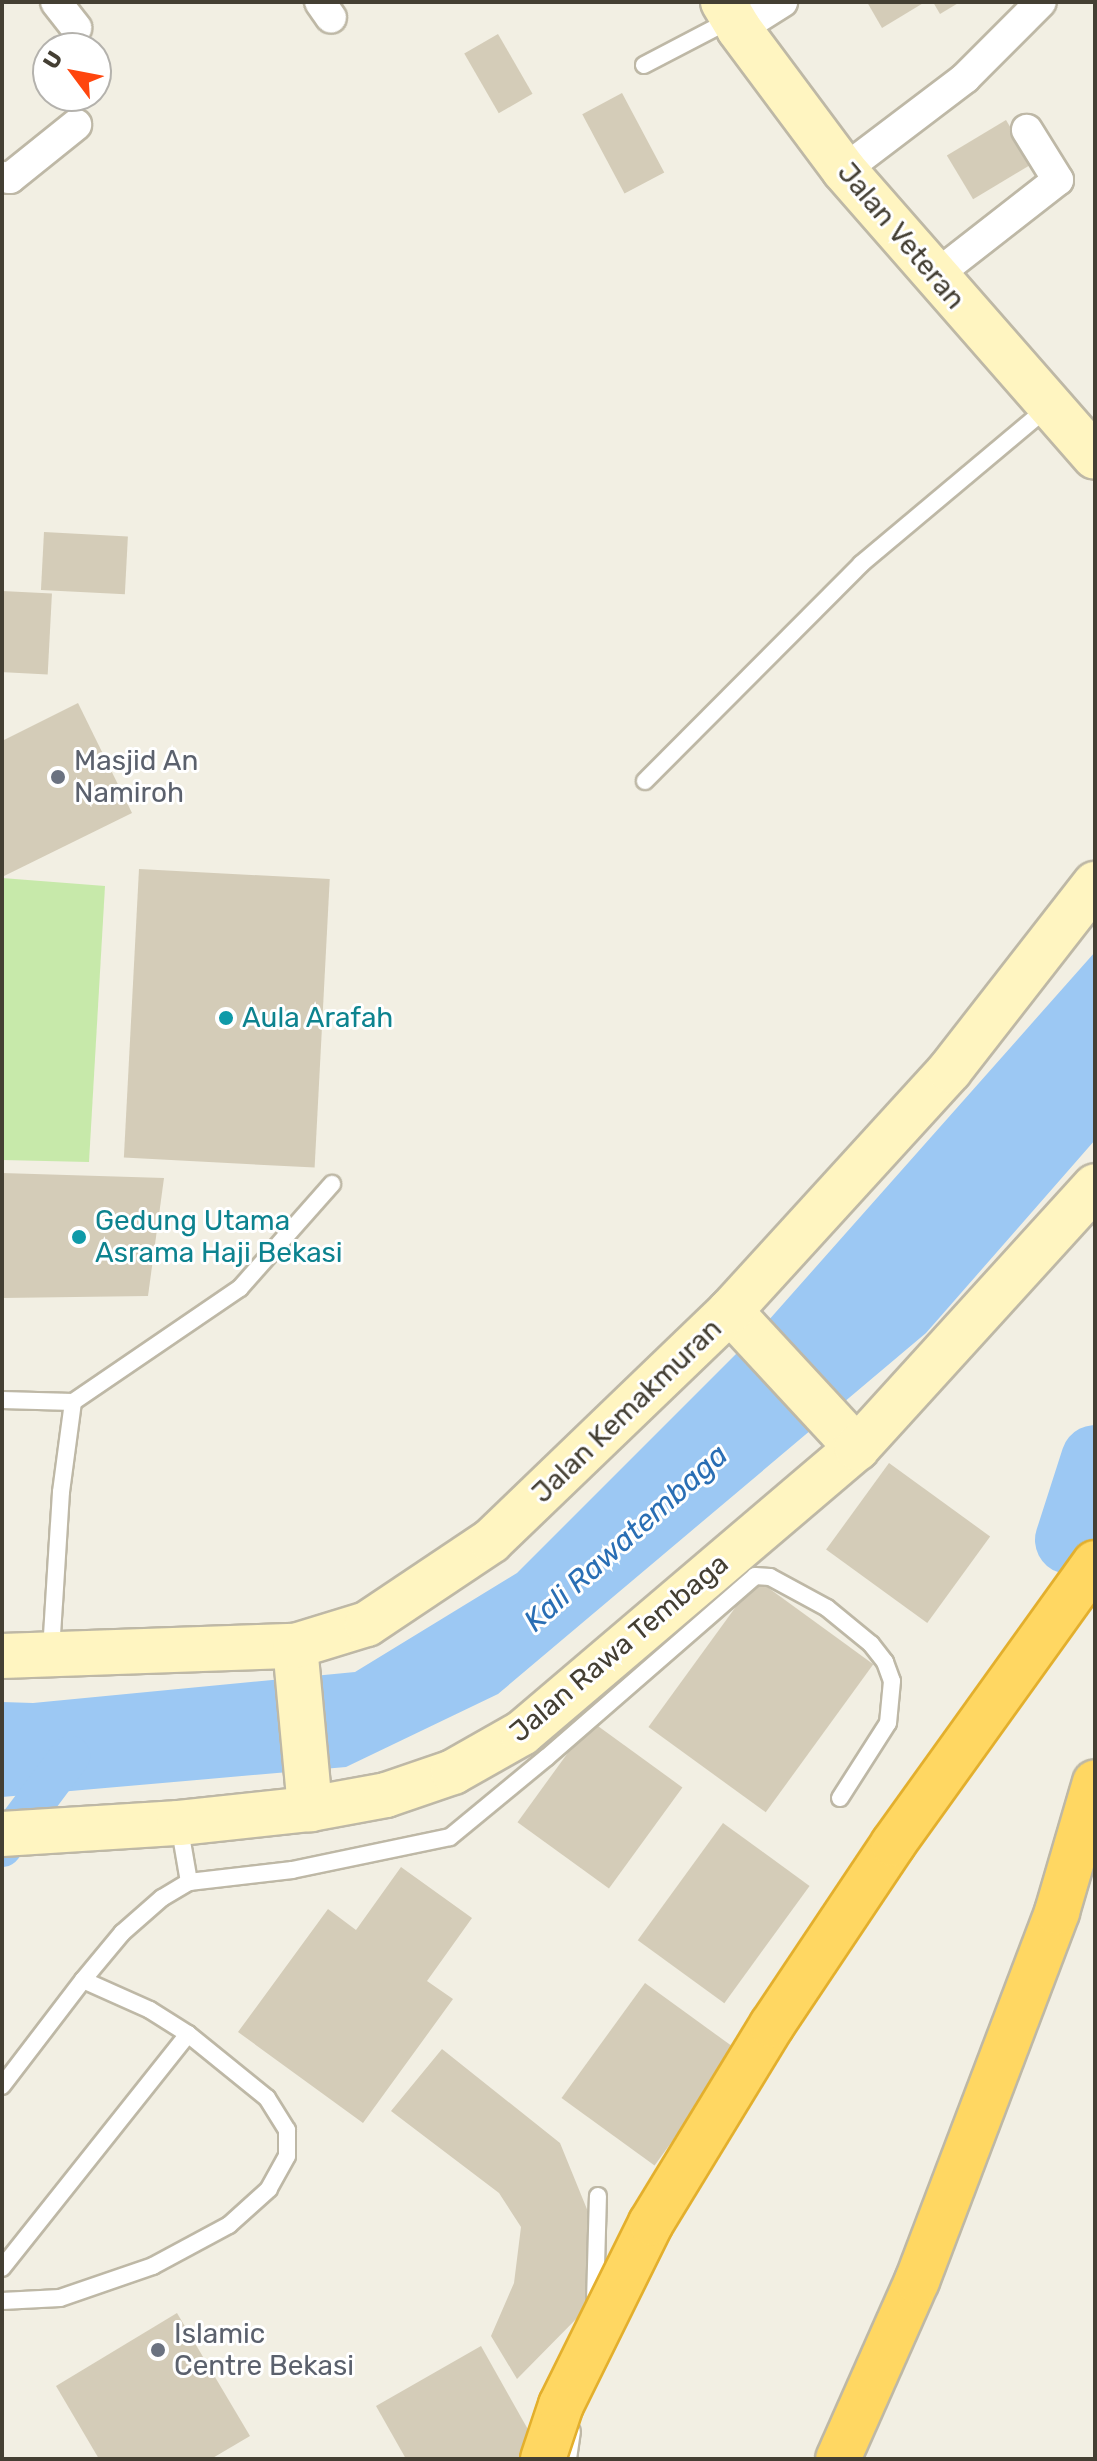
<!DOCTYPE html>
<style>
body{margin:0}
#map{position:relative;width:1097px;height:2461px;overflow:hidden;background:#f2efe3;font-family:Rubik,sans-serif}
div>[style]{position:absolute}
.green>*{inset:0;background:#c7e9aa}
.water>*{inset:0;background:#9cc8f3}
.canal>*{height:40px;margin:-20px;padding:0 20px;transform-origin:20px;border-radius:20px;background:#9cc8f3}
.river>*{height:68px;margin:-34px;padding:0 34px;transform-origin:34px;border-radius:34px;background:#9cc8f3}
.building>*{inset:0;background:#d4ccb8;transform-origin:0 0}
.roads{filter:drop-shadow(2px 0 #beb8a6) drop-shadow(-2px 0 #beb8a6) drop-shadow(0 2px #beb8a6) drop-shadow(0 -2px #beb8a6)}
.lane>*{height:16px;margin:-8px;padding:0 8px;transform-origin:8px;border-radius:8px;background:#fff}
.street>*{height:30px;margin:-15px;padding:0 15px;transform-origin:15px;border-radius:15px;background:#fff}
.secondary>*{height:44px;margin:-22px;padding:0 22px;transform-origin:22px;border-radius:22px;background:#fff5c1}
.highway>*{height:44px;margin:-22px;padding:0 22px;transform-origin:22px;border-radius:22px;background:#ffd762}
.bridges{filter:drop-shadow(2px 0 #e3af2d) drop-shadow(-2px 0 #e3af2d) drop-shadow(0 2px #e3af2d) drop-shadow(0 -2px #e3af2d)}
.highway-bridge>*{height:44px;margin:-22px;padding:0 22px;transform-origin:22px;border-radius:22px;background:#ffd762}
.dots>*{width:22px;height:22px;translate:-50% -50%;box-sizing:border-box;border:4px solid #fff;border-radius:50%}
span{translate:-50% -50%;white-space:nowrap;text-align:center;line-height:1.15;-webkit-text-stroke:6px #fff;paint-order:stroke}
.street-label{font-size:28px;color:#443f33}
.worship-label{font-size:28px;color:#5b616d}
.left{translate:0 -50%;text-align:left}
.culture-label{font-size:28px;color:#0d838f}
.water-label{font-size:30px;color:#296eb4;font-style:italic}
.frame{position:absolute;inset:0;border:4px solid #443f33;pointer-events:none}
.north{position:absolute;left:32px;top:32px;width:80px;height:80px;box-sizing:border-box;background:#fff;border:2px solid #b4b2ad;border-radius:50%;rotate:302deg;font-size:22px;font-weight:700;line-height:32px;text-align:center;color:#443f33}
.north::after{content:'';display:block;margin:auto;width:28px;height:36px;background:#ff460e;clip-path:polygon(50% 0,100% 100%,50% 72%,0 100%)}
</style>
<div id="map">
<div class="green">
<i style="clip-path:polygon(2px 878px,105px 886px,89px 1162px,2px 1160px)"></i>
</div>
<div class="water">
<i style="clip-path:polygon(1095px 952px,1095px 1140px,926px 1333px,498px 1694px,346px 1767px,2px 1797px,2px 1702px,33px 1703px,355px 1672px,517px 1573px,760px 1330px)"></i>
</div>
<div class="canal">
<i style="left:2px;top:1847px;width:114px;rotate:-53.2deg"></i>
</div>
<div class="river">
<i style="left:1069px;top:1540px;width:85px;rotate:-72.2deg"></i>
</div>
<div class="building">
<i style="clip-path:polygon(867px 2px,925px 2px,882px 28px)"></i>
<i style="clip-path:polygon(933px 2px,960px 2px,940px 14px)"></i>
<i style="left:498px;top:34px;width:69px;height:39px;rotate:60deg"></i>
<i style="left:622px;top:93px;width:90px;height:45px;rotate:62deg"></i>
<i style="left:1006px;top:120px;width:51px;height:69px;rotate:59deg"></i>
<i style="left:44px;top:532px;width:84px;height:58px;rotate:3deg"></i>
<i style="left:2px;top:591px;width:50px;height:81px;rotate:3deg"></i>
<i style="clip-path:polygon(78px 703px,132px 813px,2px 877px,2px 741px)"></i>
<i style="left:139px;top:869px;width:191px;height:289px;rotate:3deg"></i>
<i style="clip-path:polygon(2px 1173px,164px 1178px,148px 1296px,2px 1298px)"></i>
<i style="left:889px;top:1463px;width:125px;height:107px;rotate:36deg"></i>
<i style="left:756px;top:1579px;width:145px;height:183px;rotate:36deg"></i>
<i style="left:591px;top:1721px;width:113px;height:125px;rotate:36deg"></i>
<i style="left:723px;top:1823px;width:107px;height:145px;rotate:36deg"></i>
<i style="clip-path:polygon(401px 1867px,472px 1918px,427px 1981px,453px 1999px,363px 2123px,238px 2032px,328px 1909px,356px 1930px)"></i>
<i style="left:645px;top:1983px;width:115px;height:142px;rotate:36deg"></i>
<i style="clip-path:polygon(442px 2049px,560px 2143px,593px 2224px,584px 2311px,517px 2379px,491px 2336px,514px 2283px,521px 2227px,499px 2193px,391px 2111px)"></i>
<i style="clip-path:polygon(177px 2313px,250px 2436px,211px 2459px,99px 2459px,56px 2386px)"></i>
<i style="clip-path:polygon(481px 2346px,539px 2449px,521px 2459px,406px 2459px,376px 2406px)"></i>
</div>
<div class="roads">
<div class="lane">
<i style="left:644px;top:65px;width:97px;rotate:-27.6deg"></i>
<i style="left:645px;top:781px;width:306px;rotate:-45.1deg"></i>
<i style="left:861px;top:564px;width:244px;rotate:-40deg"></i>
<i style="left:2px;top:1400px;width:71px;rotate:1.6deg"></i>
<i style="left:73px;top:1402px;width:202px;rotate:-34.3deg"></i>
<i style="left:240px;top:1288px;width:139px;rotate:-48.5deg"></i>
<i style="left:51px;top:1651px;width:159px;rotate:-86.4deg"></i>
<i style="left:61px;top:1492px;width:91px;rotate:-82.4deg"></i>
<i style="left:179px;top:1824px;width:59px;rotate:80.2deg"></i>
<i style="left:83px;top:1980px;width:61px;rotate:-50.3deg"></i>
<i style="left:122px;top:1933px;width:53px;rotate:-41.2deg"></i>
<i style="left:162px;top:1898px;width:31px;rotate:-31deg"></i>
<i style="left:189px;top:1882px;width:104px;rotate:-6.6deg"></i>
<i style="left:292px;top:1870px;width:161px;rotate:-11.8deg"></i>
<i style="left:450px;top:1837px;width:124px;rotate:-39.5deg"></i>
<i style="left:546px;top:1758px;width:277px;rotate:-41deg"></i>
<i style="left:755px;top:1576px;width:15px;rotate:4deg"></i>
<i style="left:770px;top:1577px;width:65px;rotate:28.5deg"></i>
<i style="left:827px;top:1608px;width:57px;rotate:39.3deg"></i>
<i style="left:871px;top:1644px;width:23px;rotate:52deg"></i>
<i style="left:885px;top:1662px;width:20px;rotate:70deg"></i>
<i style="left:892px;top:1681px;width:42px;rotate:95.4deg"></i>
<i style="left:888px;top:1723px;width:89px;rotate:122.6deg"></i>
<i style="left:2px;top:2086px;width:133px;rotate:-52.6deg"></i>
<i style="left:83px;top:1980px;width:73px;rotate:24.1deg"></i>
<i style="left:150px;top:2010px;width:45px;rotate:32.3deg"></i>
<i style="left:188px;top:2034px;width:102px;rotate:39deg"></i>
<i style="left:267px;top:2098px;width:38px;rotate:58deg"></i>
<i style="left:287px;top:2130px;width:26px;rotate:90deg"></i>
<i style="left:287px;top:2156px;width:38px;rotate:119deg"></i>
<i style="left:269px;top:2189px;width:54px;rotate:138deg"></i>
<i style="left:229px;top:2225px;width:86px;rotate:151.7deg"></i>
<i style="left:153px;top:2266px;width:98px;rotate:161deg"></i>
<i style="left:60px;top:2298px;width:58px;rotate:177deg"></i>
<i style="left:2px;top:2268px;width:299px;rotate:-51.5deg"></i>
<i style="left:595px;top:2302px;width:106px;rotate:-88.4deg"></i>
<i style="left:568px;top:2459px;width:28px;rotate:-82deg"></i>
</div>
<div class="street">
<i style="left:56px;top:2px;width:33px;rotate:52deg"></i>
<i style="left:320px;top:2px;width:19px;rotate:55deg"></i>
<i style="left:739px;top:29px;width:51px;rotate:-32.1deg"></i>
<i style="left:844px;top:170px;width:152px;rotate:-37.2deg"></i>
<i style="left:965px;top:78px;width:107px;rotate:-45deg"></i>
<i style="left:2px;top:177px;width:8px;rotate:7deg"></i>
<i style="left:10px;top:178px;width:85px;rotate:-38.8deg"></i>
<i style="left:935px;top:276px;width:156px;rotate:-38deg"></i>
<i style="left:1058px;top:180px;width:59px;rotate:-121.8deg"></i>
</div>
<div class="secondary">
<i style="left:723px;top:2px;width:31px;rotate:59deg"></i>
<i style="left:739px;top:29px;width:176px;rotate:53.3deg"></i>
<i style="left:844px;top:170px;width:381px;rotate:48.8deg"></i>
<i style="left:730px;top:1311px;width:187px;rotate:47.2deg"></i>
<i style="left:295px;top:1646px;width:164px;rotate:84.7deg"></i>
<i style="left:2px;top:1656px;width:293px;rotate:-2deg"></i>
<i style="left:295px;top:1646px;width:75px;rotate:-17deg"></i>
<i style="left:367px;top:1624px;width:149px;rotate:-33.8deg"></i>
<i style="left:491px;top:1541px;width:332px;rotate:-43.9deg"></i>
<i style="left:730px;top:1311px;width:326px;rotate:-47.6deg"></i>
<i style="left:950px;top:1070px;width:236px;rotate:-52.1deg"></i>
<i style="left:2px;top:1834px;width:177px;rotate:-3.6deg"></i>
<i style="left:179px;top:1823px;width:132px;rotate:-6.1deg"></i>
<i style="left:310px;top:1809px;width:77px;rotate:-10.4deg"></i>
<i style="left:386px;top:1795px;width:71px;rotate:-18.9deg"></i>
<i style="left:453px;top:1772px;width:79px;rotate:-29.5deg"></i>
<i style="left:522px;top:1733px;width:440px;rotate:-40.4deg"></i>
<i style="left:857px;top:1448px;width:354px;rotate:-47.7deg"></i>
</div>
<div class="highway">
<i style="left:838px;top:2459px;width:195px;rotate:-66.1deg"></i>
<i style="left:917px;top:2281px;width:395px;rotate:-69.2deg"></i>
<i style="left:1057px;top:1912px;width:135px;rotate:-73.7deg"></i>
</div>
</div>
<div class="bridges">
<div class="highway-bridge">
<i style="left:543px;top:2459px;width:57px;rotate:-71.6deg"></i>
<i style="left:561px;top:2405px;width:203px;rotate:-63.7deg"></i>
<i style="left:651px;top:2223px;width:232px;rotate:-58.6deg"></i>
<i style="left:772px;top:2025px;width:218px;rotate:-56.2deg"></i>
<i style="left:893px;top:1844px;width:346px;rotate:-54.3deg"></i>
</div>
</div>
<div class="dots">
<i style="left:58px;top:777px;background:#6b7280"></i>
<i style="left:226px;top:1018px;background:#0f9aa8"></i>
<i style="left:79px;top:1237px;background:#0f9aa8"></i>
<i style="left:158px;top:2350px;background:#6b7280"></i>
</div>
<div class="street-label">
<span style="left:901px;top:236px;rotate:50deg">Jalan Veteran</span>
<span style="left:627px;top:1411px;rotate:-44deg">Jalan Kemakmuran</span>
<span style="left:619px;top:1648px;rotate:-40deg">Jalan Rawa Tembaga</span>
</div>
<div class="worship-label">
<span class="left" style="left:74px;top:777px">Masjid An<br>Namiroh</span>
<span class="left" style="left:174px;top:2350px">Islamic<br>Centre Bekasi</span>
</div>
<div class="culture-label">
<span class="left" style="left:242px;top:1018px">Aula Arafah</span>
<span class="left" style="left:95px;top:1237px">Gedung Utama<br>Asrama Haji Bekasi</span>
</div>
<div class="water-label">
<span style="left:626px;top:1538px;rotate:-42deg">Kali Rawatembaga</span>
</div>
<div class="frame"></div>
<div class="north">U</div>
</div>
